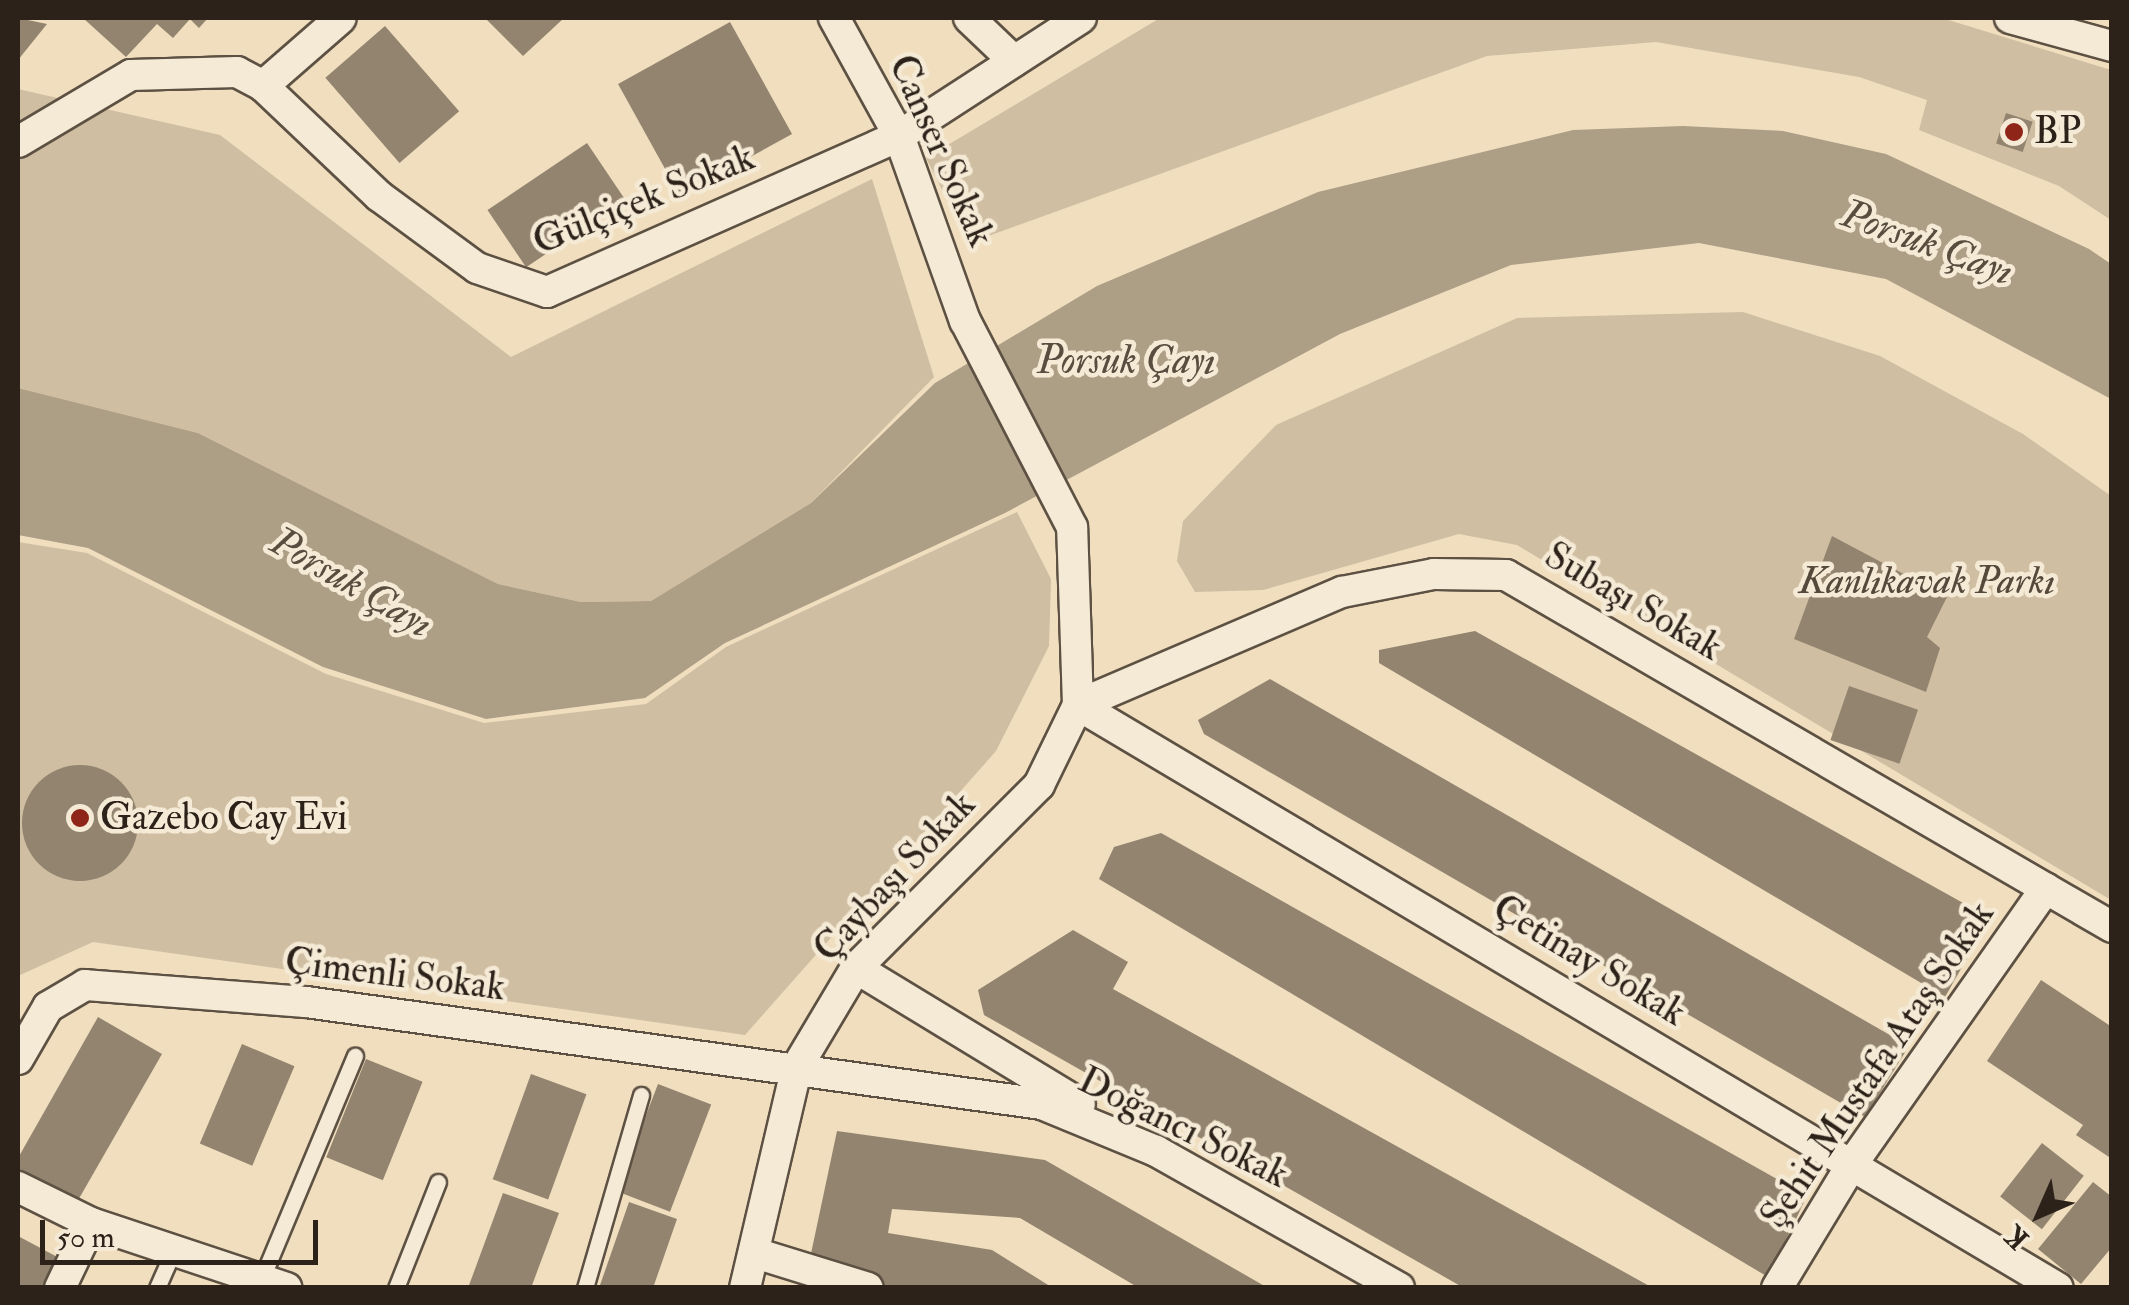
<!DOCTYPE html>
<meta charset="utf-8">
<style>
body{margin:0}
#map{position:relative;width:2129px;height:1305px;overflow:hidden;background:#f0debe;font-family:"IM FELL Double Pica",serif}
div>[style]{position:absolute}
.green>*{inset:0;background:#cfbea2}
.water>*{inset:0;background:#ad9e86}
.building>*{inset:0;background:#92846f;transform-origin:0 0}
.round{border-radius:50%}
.roads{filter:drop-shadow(2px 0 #5d5143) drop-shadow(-2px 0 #5d5143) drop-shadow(0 2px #5d5143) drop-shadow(0 -2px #5d5143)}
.service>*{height:15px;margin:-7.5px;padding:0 7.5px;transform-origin:7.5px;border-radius:7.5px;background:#f5ead5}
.minor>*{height:30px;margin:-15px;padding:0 15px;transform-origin:15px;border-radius:15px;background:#f5ead5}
.dots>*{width:28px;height:28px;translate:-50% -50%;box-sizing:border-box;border:5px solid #f5ead5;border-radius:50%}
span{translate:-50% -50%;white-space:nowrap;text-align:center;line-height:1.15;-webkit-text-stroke:9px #f5ead5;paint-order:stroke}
.poi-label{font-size:38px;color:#2c221a}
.left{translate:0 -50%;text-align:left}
.street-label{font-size:38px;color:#2c221a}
.park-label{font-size:38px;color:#55493c;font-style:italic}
.water-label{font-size:40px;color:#594d40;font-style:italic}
.frame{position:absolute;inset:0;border:20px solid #2c221a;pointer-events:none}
.north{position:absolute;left:1989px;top:1165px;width:100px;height:100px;-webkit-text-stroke:8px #f5ead5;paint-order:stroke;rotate:225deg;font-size:28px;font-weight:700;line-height:40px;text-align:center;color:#2c221a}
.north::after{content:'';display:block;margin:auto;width:35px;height:45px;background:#2c221a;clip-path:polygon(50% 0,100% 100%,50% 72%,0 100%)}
.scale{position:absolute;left:40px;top:1220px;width:278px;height:45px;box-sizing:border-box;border:5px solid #2c221a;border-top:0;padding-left:12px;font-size:30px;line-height:35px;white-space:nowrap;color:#2c221a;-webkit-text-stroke:8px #f5ead5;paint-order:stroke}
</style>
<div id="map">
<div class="green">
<i style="clip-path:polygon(1160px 18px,1942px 18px,2111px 70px,2111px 220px,2059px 186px,1919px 130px,1927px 100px,1859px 77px,1656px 42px,1487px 56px,969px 243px,926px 158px)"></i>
<i style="clip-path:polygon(18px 89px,220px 135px,511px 357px,872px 179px,934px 377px,811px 503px,651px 601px,581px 602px,498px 584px,198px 433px,18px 388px)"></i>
<i style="clip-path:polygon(1743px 312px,1880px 356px,2023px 434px,2111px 496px,2111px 900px,1517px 545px,1459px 534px,1263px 590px,1195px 592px,1177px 561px,1183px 521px,1276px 425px,1517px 318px)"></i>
<i style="clip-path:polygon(1017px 512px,1051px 579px,1049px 646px,996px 751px,745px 1035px,93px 942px,18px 976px,18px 542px,87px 553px,326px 674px,484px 723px,646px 704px,726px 647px)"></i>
</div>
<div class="water">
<i style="clip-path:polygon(1683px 126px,1783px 131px,1886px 154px,2089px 249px,2111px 264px,2111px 399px,1886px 279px,1699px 243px,1511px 265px,1340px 334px,1005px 513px,725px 643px,645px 698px,486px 719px,323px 667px,88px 548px,18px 535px,18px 388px,198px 433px,498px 584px,581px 602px,651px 601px,811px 503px,935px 383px,1097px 286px,1318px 192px,1573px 130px)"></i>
</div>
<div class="building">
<i style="clip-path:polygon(18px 18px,47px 24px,18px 60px)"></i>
<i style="clip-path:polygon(83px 18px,208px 18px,199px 28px,190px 19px,173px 38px,157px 24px,126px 57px)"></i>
<i style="clip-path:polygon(485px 18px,564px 18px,523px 56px)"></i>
<i style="left:730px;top:22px;width:128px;height:128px;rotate:61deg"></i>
<i style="left:385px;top:26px;width:113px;height:79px;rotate:49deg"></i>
<i style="left:2006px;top:113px;width:28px;height:32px;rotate:18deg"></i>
<i style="left:587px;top:143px;width:69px;height:120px;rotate:56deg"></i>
<i style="clip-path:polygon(1832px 536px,1947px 597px,1927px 637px,1940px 648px,1926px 692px,1794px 639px)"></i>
<i style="clip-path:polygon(1475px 631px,1990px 918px,1945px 997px,1379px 663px,1379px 650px)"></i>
<i style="clip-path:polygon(1270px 679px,1909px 1046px,1865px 1117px,1204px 734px,1198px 720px)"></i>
<i style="left:1849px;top:686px;width:73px;height:57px;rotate:19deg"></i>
<i class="round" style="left:22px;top:765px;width:116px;height:116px"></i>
<i style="clip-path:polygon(1161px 833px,1807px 1196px,1768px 1277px,1099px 879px,1114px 847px)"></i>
<i style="clip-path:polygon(1073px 930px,1128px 962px,1113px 989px,1653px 1288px,1464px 1288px,984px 1015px,978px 990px)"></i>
<i style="clip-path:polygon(2041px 980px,2112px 1027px,2112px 1159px,2076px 1135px,2083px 1125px,1987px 1061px)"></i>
<i style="clip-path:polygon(98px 1017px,162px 1054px,73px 1209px,18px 1177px,18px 1158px)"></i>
<i style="left:242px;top:1044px;width:57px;height:108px;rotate:23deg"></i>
<i style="left:366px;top:1059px;width:61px;height:106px;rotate:22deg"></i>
<i style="left:531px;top:1074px;width:59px;height:112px;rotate:20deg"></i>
<i style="left:658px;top:1084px;width:57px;height:115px;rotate:21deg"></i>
<i style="clip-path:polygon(837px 1131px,1045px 1160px,1268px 1288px,1139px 1288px,1020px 1218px,892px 1209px,888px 1233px,992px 1250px,1053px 1288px,894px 1288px,809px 1263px)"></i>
<i style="left:2042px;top:1143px;width:53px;height:68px;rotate:38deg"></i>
<i style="clip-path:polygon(2093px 1182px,2112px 1197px,2112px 1247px,2081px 1284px,2038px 1249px)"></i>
<i style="clip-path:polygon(503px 1193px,559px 1213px,531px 1288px,468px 1288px)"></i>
<i style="clip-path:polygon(629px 1202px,677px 1219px,653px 1288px,599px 1288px)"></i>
<i style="clip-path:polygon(18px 1236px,63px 1260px,49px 1288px,18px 1288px)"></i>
</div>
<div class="roads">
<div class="service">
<i style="left:262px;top:1278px;width:241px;rotate:-67.3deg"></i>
<i style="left:157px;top:1288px;width:45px;rotate:-66.3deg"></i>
<i style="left:396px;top:1288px;width:114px;rotate:-68.4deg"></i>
<i style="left:585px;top:1288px;width:201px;rotate:-73.8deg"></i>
</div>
<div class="minor">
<i style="left:969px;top:18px;width:62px;rotate:43.7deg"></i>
<i style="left:2010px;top:18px;width:106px;rotate:15.4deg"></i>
<i style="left:263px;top:86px;width:160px;rotate:43.5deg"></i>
<i style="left:379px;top:196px;width:122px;rotate:36.3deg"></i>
<i style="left:477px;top:268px;width:74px;rotate:18.9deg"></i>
<i style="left:547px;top:292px;width:385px;rotate:-23.9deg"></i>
<i style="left:899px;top:136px;width:217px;rotate:-33deg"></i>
<i style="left:18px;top:142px;width:131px;rotate:-30.7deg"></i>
<i style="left:131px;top:75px;width:106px;rotate:-1.6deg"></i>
<i style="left:237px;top:72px;width:30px;rotate:28deg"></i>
<i style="left:263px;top:86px;width:103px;rotate:-41.1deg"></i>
<i style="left:1078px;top:705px;width:287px;rotate:-23.2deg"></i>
<i style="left:1342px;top:592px;width:94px;rotate:-11.1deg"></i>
<i style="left:1434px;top:574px;width:72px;rotate:0.8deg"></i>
<i style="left:1506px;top:575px;width:701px;rotate:30.15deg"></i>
<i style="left:1078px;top:705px;width:1140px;rotate:30.75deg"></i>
<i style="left:856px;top:968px;width:262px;rotate:31.3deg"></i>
<i style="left:18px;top:1059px;width:60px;rotate:-60deg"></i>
<i style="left:48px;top:1007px;width:43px;rotate:-30.7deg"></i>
<i style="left:85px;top:985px;width:222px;rotate:4.4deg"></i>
<i style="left:306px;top:1002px;width:743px;rotate:7.89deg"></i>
<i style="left:1042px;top:1104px;width:123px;rotate:22.4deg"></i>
<i style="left:1156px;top:1151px;width:279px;rotate:29.4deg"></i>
<i style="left:18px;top:1187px;width:81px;rotate:26.3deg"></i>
<i style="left:91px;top:1223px;width:206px;rotate:18.4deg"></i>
<i style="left:755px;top:1253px;width:118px;rotate:17.2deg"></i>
<i style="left:60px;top:1288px;width:72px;rotate:-64.5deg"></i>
<i style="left:745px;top:1288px;width:227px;rotate:-76.8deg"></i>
<i style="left:797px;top:1067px;width:115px;rotate:-59.2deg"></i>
<i style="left:856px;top:968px;width:259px;rotate:-45deg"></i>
<i style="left:1039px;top:785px;width:89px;rotate:-64deg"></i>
<i style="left:1078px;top:705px;width:178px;rotate:-91.9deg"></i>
<i style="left:1072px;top:527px;width:232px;rotate:-117.4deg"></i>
<i style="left:965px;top:321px;width:196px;rotate:-109.6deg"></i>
<i style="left:899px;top:136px;width:135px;rotate:-118.8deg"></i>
<i style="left:1777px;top:1288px;width:145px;rotate:-58.8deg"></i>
<i style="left:1852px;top:1164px;width:337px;rotate:-54.9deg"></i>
</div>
</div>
<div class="dots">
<i style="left:2014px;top:132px;background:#8f2418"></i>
<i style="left:80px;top:818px;background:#8f2418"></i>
</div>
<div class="poi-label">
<span class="left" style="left:2034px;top:132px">BP</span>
<span class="left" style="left:100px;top:818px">Gazebo Cay Evi</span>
</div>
<div class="street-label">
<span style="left:941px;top:151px;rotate:66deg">Canser Sokak</span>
<span style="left:644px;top:200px;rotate:-22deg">Gülçiçek Sokak</span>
<span style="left:1633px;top:602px;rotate:30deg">Subaşı Sokak</span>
<span style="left:895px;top:877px;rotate:-47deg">Çaybaşı Sokak</span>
<span style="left:1589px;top:961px;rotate:31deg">Çetinay Sokak</span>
<span style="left:395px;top:975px;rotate:7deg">Çimenli Sokak</span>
<span style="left:1878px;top:1065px;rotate:-56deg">Şehit Mustafa Ataş Sokak</span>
<span style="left:1183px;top:1128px;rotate:26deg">Doğancı Sokak</span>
</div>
<div class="park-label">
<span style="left:1927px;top:582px">Kanlıkavak Parkı</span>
</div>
<div class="water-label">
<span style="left:1927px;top:243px;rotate:20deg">Porsuk Çayı</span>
<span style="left:1126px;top:361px">Porsuk Çayı</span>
<span style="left:351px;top:583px;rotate:30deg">Porsuk Çayı</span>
</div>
<div class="frame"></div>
<div class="north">K</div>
<div class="scale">50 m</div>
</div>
